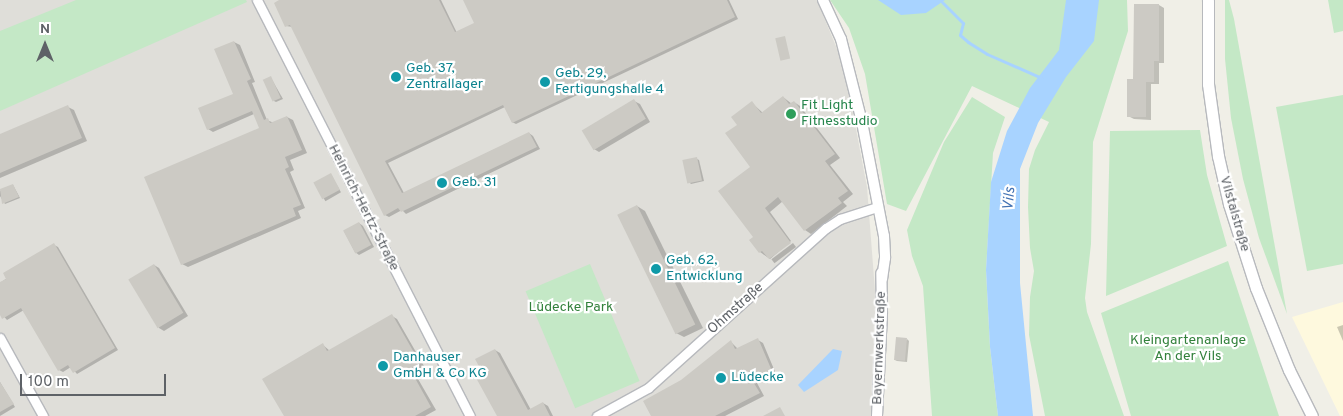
<!DOCTYPE html>
<meta charset="utf-8">
<style>
body{margin:0}
#map{position:relative;width:1343px;height:416px;overflow:hidden;background:#f0efe7;font-family:Overpass,sans-serif}
div>[style]{position:absolute}
.commercial>*{inset:0;background:#fef9de}
.industrial>*{inset:0;background:#dfded9}
.green>*{inset:0;background:#c4e8c6;transform-origin:0 0}
.water>*{inset:0;background:#a8d3ff}
.shadow>*{inset:0;background:#0003;transform-origin:0 0}
.stream>*{height:3px;margin:-1.5px;padding:0 1.5px;transform-origin:1.5px;border-radius:1.5px;background:#a8d3ff}
.building>*{inset:0;background:#cccac4;transform-origin:0 0}
.roads{filter:drop-shadow(1px 0 #b7b9bd) drop-shadow(-1px 0 #b7b9bd) drop-shadow(0 1px #b7b9bd) drop-shadow(0 -1px #b7b9bd)}
.minor>*{height:9px;margin:-4.5px;padding:0 4.5px;transform-origin:4.5px;border-radius:4.5px;background:#fff}
.tertiary>*{height:10px;margin:-5px;padding:0 5px;transform-origin:5px;border-radius:5px;background:#fff}
.secondary>*{height:11px;margin:-5.5px;padding:0 5.5px;transform-origin:5.5px;border-radius:5.5px;background:#fff}
.dots>*{width:14px;height:14px;translate:-50% -50%;box-sizing:border-box;border:2px solid #fff;border-radius:50%}
span{translate:-50% -50%;white-space:nowrap;text-align:center;line-height:1.15;-webkit-text-stroke:4.5px #fff;paint-order:stroke}
.culture-label{font-size:14px;color:#0d838f}
.left{translate:0 -50%;text-align:left}
.leisure-label{font-size:14px;color:#27864d}
.street-label{font-size:14px;color:#5e6267}
.park-label{font-size:14px;color:#33813c}
.water-label{font-size:15px;color:#4372b3;font-style:italic}
.north{position:absolute;left:20px;top:20px;width:50px;height:50px;-webkit-text-stroke:4px #fff;paint-order:stroke;rotate:0deg;font-size:14px;font-weight:700;line-height:20px;text-align:center;color:#5e6267}
.north::after{content:'';display:block;margin:auto;width:18px;height:22px;background:#5e6267;clip-path:polygon(50% 0,100% 100%,50% 72%,0 100%)}
.scale{position:absolute;left:20px;top:374px;width:146px;height:22px;box-sizing:border-box;border:2px solid #5e6267;border-top:0;padding-left:6px;font-size:15px;line-height:18px;white-space:nowrap;color:#5e6267;-webkit-text-stroke:4px #fff;paint-order:stroke}
</style>
<div id="map">
<div class="commercial">
<i style="clip-path:polygon(1343px 302px,1343px 416px,1340px 416px,1292px 317px)"></i>
</div>
<div class="industrial">
<i style="clip-path:polygon(0 0,817px 0,844px 66px,867px 187px,877px 317px,871px 416px,0 416px)"></i>
</div>
<div class="green">
<i style="clip-path:polygon(76px 0,246px 0,247px 2px,0 111px,0 31px)"></i>
<i style="clip-path:polygon(830px 0,1127px 0,1128px 31px,1093px 142px,1091px 244px,1085px 298px,1087px 312px,1124px 416px,1045px 416px,1029px 335px,1030px 297px,1034px 271px,1030px 248px,1028px 207px,1029px 169px,1035px 150px,1049px 122px,972px 86px,906px 211px,887px 204px,865px 74px,849px 28px)"></i>
<i style="clip-path:polygon(1225px 0,1229px 0,1234px 19px,1287px 314px,1259px 238px,1243px 179px,1231px 118px,1225px 59px)"></i>
<i style="clip-path:polygon(1328px 0,1343px 0,1343px 31px,1334px 33px)"></i>
<i style="clip-path:polygon(1343px 95px,1343px 264px,1307px 271px,1276px 107px)"></i>
<i style="clip-path:polygon(972px 97px,1005px 117px,993px 153px,986px 270px,990px 347px,998px 416px,932px 416px,923px 286px,912px 256px,907px 230px,944px 142px)"></i>
<i style="clip-path:polygon(1200px 130px,1207px 175px,1227px 246px,1106px 296px,1110px 131px)"></i>
<i style="clip-path:polygon(1228px 261px,1279px 416px,1131px 416px,1101px 313px)"></i>
<i style="left:590px;top:264px;width:127px;height:70px;rotate:67deg"></i>
</div>
<div class="water">
<i style="clip-path:polygon(878px 0,945px 0,926px 13px,901px 15px)"></i>
<i style="clip-path:polygon(1066px 0,1099px 0,1094px 41px,1066px 77px,1038px 123px,1020px 169px,1020px 283px,1033px 416px,998px 416px,990px 347px,986px 270px,991px 182px,1007px 131px,1030px 88px,1059px 50px)"></i>
<i style="clip-path:polygon(833px 349px,842px 351px,838px 370px,804px 392px,798px 385px)"></i>
</div>
<div class="shadow">
<i style="clip-path:polygon(282px 0,441px 0,457px 33px,476px 24px,466px 0,729px 0,738px 19px,516px 124px,512px 122px,505px 107px,388px 163px,404px 193px,529px 133px,533px 136px,540px 149px,406px 214px,402px 210px,389px 217px,385px 215px,293px 27px,286px 26px)"></i>
<i style="clip-path:polygon(1159px 5px,1164px 8px,1164px 63px,1159px 63px,1159px 84px,1151px 84px,1151px 120px,1134px 119px,1128px 116px,1134px 81px)"></i>
<i style="clip-path:polygon(234px 42px,240px 45px,255px 82px,252px 83px,267px 120px,274px 123px,287px 117px,293px 120px,307px 153px,290px 160px,294px 170px,290px 172px,305px 208px,298px 211px,301px 218px,188px 267px,182px 264px,260px 128px,254px 114px,213px 132px,208px 129px,234px 94px)"></i>
<i style="clip-path:polygon(271px 78px,283px 99px,276px 102px,274px 101px)"></i>
<i style="clip-path:polygon(783px 97px,792px 104px,794px 102px,800px 106px,840px 158px,830px 165px,853px 194px,843px 202px,847px 206px,811px 234px,805px 230px,783px 201px,770px 212px,791px 241px,770px 259px,760px 252px,751px 240px,755px 238px,752px 167px,739px 125px,752px 103px,763px 113px)"></i>
<i style="clip-path:polygon(634px 101px,640px 104px,650px 122px,599px 152px,594px 149px)"></i>
<i style="clip-path:polygon(68px 107px,74px 110px,87px 141px,0 178px,0 135px)"></i>
<i style="clip-path:polygon(697px 159px,699px 160px,704px 181px,691px 184px,689px 182px)"></i>
<i style="left:331px;top:175px;width:20px;height:18px;rotate:60deg"></i>
<i style="clip-path:polygon(13px 185px,20px 198px,5px 204px,0 196px,0 191px)"></i>
<i style="clip-path:polygon(637px 206px,645px 211px,703px 328px,684px 337px,676px 333px)"></i>
<i style="clip-path:polygon(359px 223px,363px 226px,374px 247px,359px 255px,355px 252px,344px 231px)"></i>
<i style="left:793px;top:243px;width:5px;height:27px;rotate:53deg"></i>
<i style="clip-path:polygon(54px 245px,58px 247px,118px 350px,77px 374px,71px 367px,63px 372px,59px 370px,24px 310px,7px 320px,0 312px,0 283px)"></i>
<i style="clip-path:polygon(154px 265px,159px 268px,188px 316px,164px 331px,159px 328px)"></i>
<i style="clip-path:polygon(392px 316px,397px 319px,424px 366px,414px 372px,436px 410px,425px 416px,285px 416px,323px 345px,330px 351px)"></i>
<i style="clip-path:polygon(1343px 325px,1343px 341px,1337px 327px)"></i>
<i style="clip-path:polygon(907px 339px,909px 341px,907px 362px,897px 361px,895px 360px)"></i>
<i style="clip-path:polygon(758px 340px,763px 343px,776px 374px,757px 383px,764px 396px,725px 416px,652px 416px,682px 381px,731px 342px,738px 349px)"></i>
<i style="clip-path:polygon(495px 350px,500px 353px,531px 410px,543px 403px,548px 406px,553px 416px,500px 416px,483px 373px)"></i>
<i style="clip-path:polygon(0 382px,15px 407px,0 416px)"></i>
</div>
<div class="stream">
<i style="left:942px;top:2px;width:30px;rotate:45deg"></i>
<i style="left:963px;top:23px;width:12px;rotate:104deg"></i>
<i style="left:960px;top:35px;width:11px;rotate:41deg"></i>
<i style="left:968px;top:42px;width:22px;rotate:32deg"></i>
<i style="left:987px;top:54px;width:60px;rotate:23.6deg"></i>
</div>
<div class="building">
<i style="clip-path:polygon(279px 0,439px 0,455px 32px,474px 23px,463px 0,727px 0,735px 17px,512px 123px,503px 105px,385px 161px,402px 193px,529px 132px,537px 147px,401px 212px,398px 208px,384px 216px,290px 25px,285px 27px,274px 3px)"></i>
<i style="clip-path:polygon(1134px 4px,1159px 4px,1159px 61px,1154px 61px,1154px 82px,1146px 82px,1146px 117px,1127px 117px,1127px 79px,1133px 79px)"></i>
<i style="left:785px;top:36px;width:23px;height:10px;rotate:77deg"></i>
<i style="clip-path:polygon(234px 41px,251px 79px,247px 81px,264px 120px,268px 118px,270px 123px,287px 116px,302px 150px,285px 157px,289px 167px,285px 169px,301px 205px,293px 208px,296px 216px,181px 265px,144px 177px,259px 128px,252px 111px,207px 130px,198px 108px,233px 94px,214px 49px)"></i>
<i style="left:271px;top:76px;width:24px;height:9px;rotate:66deg"></i>
<i style="clip-path:polygon(783px 96px,789px 104px,794px 101px,835px 154px,825px 161px,848px 191px,838px 198px,842px 203px,804px 231px,778px 197px,765px 208px,791px 243px,769px 259px,762px 251px,759px 253px,749px 240px,753px 237px,718px 191px,750px 167px,725px 133px,737px 125px,731px 117px,752px 101px,761px 113px)"></i>
<i style="left:634px;top:99px;width:23px;height:61px;rotate:59deg"></i>
<i style="clip-path:polygon(68px 105px,82px 138px,0 173px,0 134px)"></i>
<i style="left:697px;top:157px;width:24px;height:15px;rotate:78deg"></i>
<i style="left:331px;top:173px;width:19px;height:20px;rotate:62deg"></i>
<i style="clip-path:polygon(13px 184px,19px 197px,2px 204px,0 189px)"></i>
<i style="left:637px;top:205px;width:133px;height:22px;rotate:64deg"></i>
<i style="left:359px;top:222px;width:26px;height:18px;rotate:62deg"></i>
<i style="clip-path:polygon(54px 243px,115px 348px,73px 373px,68px 365px,58px 371px,21px 308px,2px 319px,0 315px,0 282px,6px 279px,3px 273px)"></i>
<i style="left:154px;top:264px;width:57px;height:30px;rotate:59deg"></i>
<i style="clip-path:polygon(392px 314px,420px 363px,410px 369px,431px 407px,415px 416px,284px 416px,262px 379px,323px 343px,327px 351px)"></i>
<i style="left:896px;top:337px;width:11px;height:23px;rotate:5deg"></i>
<i style="clip-path:polygon(758px 338px,772px 371px,752px 380px,760px 393px,715px 416px,651px 416px,643px 401px,681px 380px,731px 340px,735px 349px)"></i>
<i style="clip-path:polygon(495px 349px,528px 410px,543px 402px,550px 416px,497px 416px,475px 376px,482px 372px,475px 359px)"></i>
<i style="clip-path:polygon(0 382px,14px 404px,0 412px)"></i>
<i style="clip-path:polygon(780px 407px,785px 416px,763px 416px)"></i>
</div>
<div class="roads">
<div class="minor">
<i style="left:257px;top:0;width:467px;rotate:62.9deg"></i>
<i style="left:0;top:338px;width:89px;rotate:61.1deg"></i>
<i style="left:597px;top:416px;width:58px;rotate:-28.8deg"></i>
<i style="left:648px;top:388px;width:239px;rotate:-42deg"></i>
<i style="left:826px;top:228px;width:17px;rotate:-33deg"></i>
<i style="left:840px;top:219px;width:39px;rotate:-18deg"></i>
</div>
<div class="tertiary">
<i style="left:823px;top:0;width:43px;rotate:65.2deg"></i>
<i style="left:841px;top:39px;width:86px;rotate:75.8deg"></i>
<i style="left:862px;top:122px;width:116px;rotate:79.1deg"></i>
<i style="left:884px;top:236px;width:22px;rotate:87deg"></i>
<i style="left:885px;top:258px;width:21px;rotate:98deg"></i>
<i style="left:877px;top:416px;width:104px;rotate:-87.2deg"></i>
<i style="left:882px;top:312px;width:39px;rotate:-91deg"></i>
</div>
<div class="secondary">
<i style="left:1208px;top:0;width:84px;rotate:90deg"></i>
<i style="left:1208px;top:84px;width:73px;rotate:82.1deg"></i>
<i style="left:1218px;top:156px;width:49px;rotate:77.1deg"></i>
<i style="left:1229px;top:204px;width:88px;rotate:72.2deg"></i>
<i style="left:1256px;top:288px;width:88px;rotate:68.1deg"></i>
<i style="left:1289px;top:370px;width:51px;rotate:63.4deg"></i>
</div>
</div>
<div class="dots">
<i style="left:396px;top:77px;background:#0f9aa8"></i>
<i style="left:545px;top:82px;background:#0f9aa8"></i>
<i style="left:791px;top:114px;background:#2e9e5b"></i>
<i style="left:442px;top:183px;background:#0f9aa8"></i>
<i style="left:656px;top:269px;background:#0f9aa8"></i>
<i style="left:383px;top:366px;background:#0f9aa8"></i>
<i style="left:721px;top:378px;background:#0f9aa8"></i>
</div>
<div class="culture-label">
<span class="left" style="left:406px;top:77px">Geb. 37,<br>Zentrallager</span>
<span class="left" style="left:555px;top:82px">Geb. 29,<br>Fertigungshalle 4</span>
<span class="left" style="left:452px;top:183px">Geb. 31</span>
<span class="left" style="left:666px;top:269px">Geb. 62,<br>Entwicklung</span>
<span class="left" style="left:393px;top:366px">Danhauser<br>GmbH &amp; Co KG</span>
<span class="left" style="left:731px;top:378px">Lüdecke</span>
</div>
<div class="leisure-label">
<span class="left" style="left:801px;top:114px">Fit Light<br>Fitnesstudio</span>
</div>
<div class="street-label">
<span style="left:363px;top:208px;rotate:63deg">Heinrich-Hertz-Straße</span>
<span style="left:1234px;top:214px;rotate:74deg">Vilstalstraße</span>
<span style="left:736px;top:309px;rotate:-42deg">Ohmstraße</span>
<span style="left:880px;top:348px;rotate:-88deg">Bayernwerkstraße</span>
</div>
<div class="park-label">
<span style="left:571px;top:308px">Lüdecke Park</span>
<span style="left:1188px;top:349px">Kleingartenanlage<br>An der Vils</span>
</div>
<div class="water-label">
<span style="left:1010px;top:199px;rotate:-85deg">Vils</span>
</div>
<div class="north">N</div>
<div class="scale">100 m</div>
</div>
